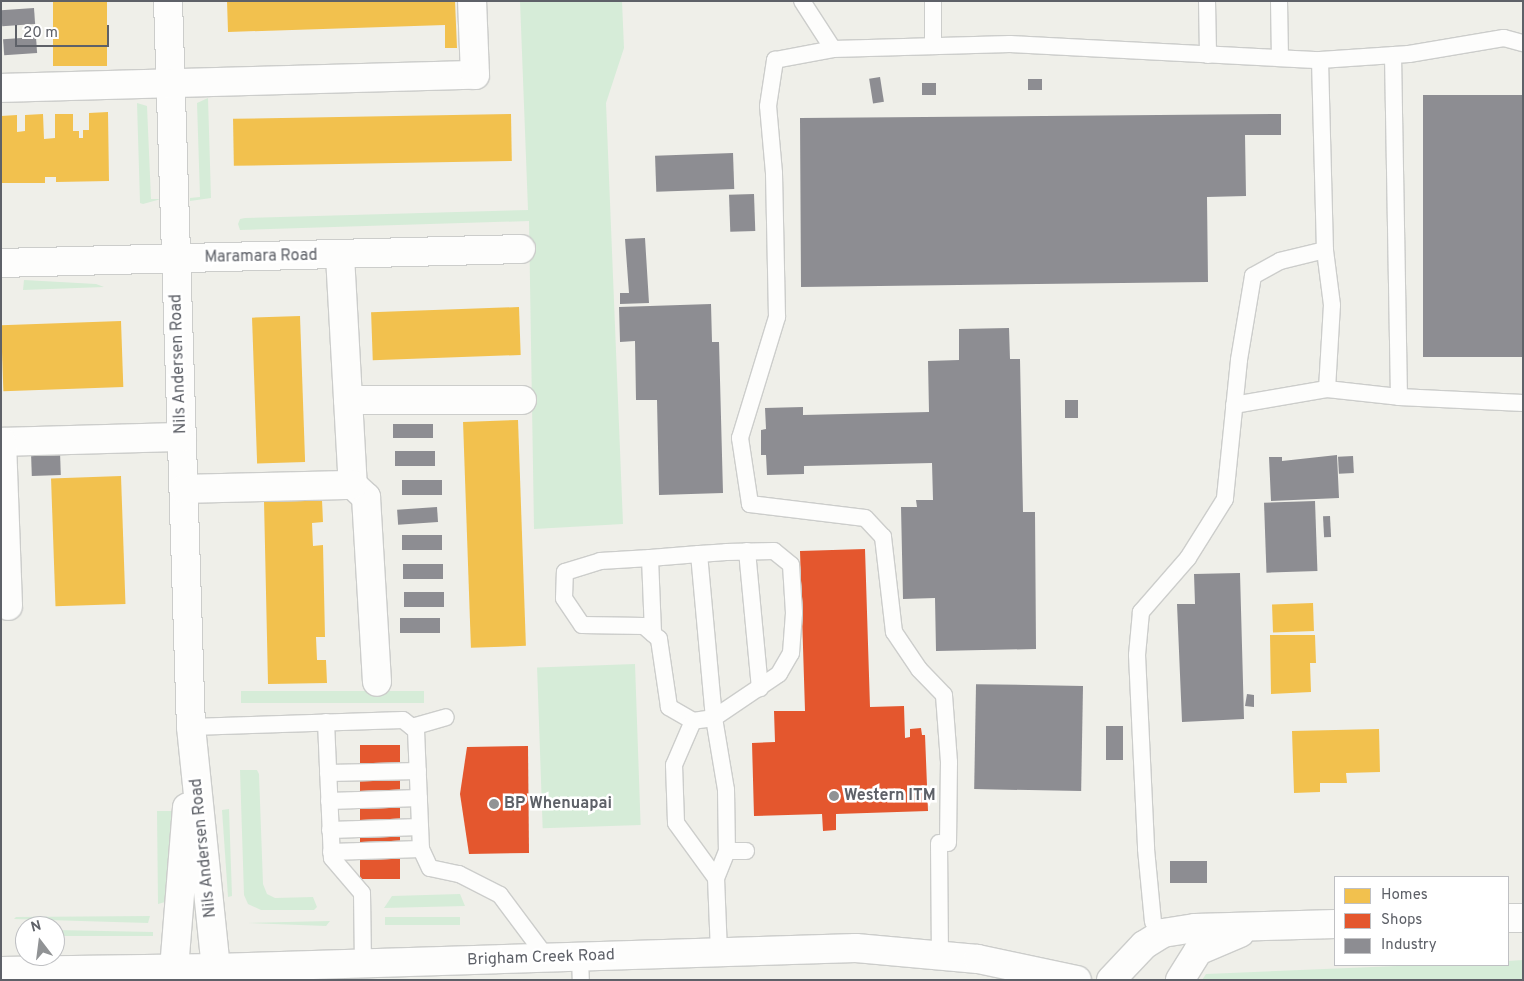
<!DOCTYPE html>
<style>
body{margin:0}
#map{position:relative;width:1524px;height:981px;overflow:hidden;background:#efefe9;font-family:Overpass,sans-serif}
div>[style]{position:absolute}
.green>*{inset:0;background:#d6ecd8;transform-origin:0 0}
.homes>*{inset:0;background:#f2c14e;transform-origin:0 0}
.shops>*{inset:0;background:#e4572e;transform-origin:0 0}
.industry>*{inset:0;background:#8d8d92;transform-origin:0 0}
.roads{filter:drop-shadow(1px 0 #cccdcb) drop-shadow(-1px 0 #cccdcb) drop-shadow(0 1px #cccdcb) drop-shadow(0 -1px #cccdcb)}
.lane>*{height:16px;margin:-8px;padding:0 8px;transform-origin:8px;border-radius:8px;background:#fdfdfc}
.street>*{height:28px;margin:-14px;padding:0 14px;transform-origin:14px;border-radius:14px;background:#fdfdfc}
.secondary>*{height:28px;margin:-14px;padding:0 14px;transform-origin:14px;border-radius:14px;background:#fdfdfc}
.dots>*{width:14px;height:14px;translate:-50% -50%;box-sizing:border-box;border:2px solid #fff;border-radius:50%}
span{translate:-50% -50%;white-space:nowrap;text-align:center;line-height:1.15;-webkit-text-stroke:5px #fff;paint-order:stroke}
.street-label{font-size:16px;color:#5e6168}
.poi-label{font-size:16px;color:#5e6168;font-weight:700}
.left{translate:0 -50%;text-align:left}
.frame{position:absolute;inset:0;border:2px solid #5e6168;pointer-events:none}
.legend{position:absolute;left:1334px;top:876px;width:175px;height:90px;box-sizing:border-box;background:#fff;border:1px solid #bfc0c3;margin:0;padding:6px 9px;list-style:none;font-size:15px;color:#5e6168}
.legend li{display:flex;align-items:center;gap:10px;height:25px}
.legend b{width:25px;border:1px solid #bfc0c3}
.north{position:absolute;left:15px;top:916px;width:50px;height:50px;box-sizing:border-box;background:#fff;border:1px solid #bfc0c3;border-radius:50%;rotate:345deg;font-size:14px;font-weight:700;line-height:20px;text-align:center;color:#5e6168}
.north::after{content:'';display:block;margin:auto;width:18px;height:22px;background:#919395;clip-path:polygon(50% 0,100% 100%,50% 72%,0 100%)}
.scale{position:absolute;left:15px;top:25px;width:94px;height:22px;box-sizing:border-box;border:2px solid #5e6168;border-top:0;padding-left:6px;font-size:15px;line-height:18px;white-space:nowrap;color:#5e6168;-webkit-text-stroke:4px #fff;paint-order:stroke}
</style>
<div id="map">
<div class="green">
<i style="clip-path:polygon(520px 1px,622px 1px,624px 48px,606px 103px,623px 524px,534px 529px,529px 221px,240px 230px,238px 224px,240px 219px,245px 218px,528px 210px)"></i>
<i style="clip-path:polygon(208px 98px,211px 198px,190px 201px,190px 198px,200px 197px,197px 103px)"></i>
<i style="clip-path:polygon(137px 103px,147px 106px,151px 199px,161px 199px,143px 204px,140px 203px)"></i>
<i style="clip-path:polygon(24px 280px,96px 284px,104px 287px,23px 290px)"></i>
<i style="left:635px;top:664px;width:161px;height:98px;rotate:88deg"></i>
<i style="left:424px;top:691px;width:12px;height:183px;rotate:90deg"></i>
<i style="clip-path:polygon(240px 770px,257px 770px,259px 774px,263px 884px,267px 894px,275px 898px,313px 897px,317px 907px,314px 910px,261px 910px,248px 904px,244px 895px)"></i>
<i style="clip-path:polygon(229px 809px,232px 896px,228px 897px,222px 810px)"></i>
<i style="clip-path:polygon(157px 811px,178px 811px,165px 902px,158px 904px)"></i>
<i style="clip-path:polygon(460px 894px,465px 906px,384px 908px,392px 896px)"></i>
<i style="clip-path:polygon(150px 916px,148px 923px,14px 919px,16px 917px)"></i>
<i style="left:460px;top:917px;width:8px;height:75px;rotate:90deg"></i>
<i style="clip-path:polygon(330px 921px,326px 926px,248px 923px)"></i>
<i style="clip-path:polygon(55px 930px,153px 932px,153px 936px,55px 936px)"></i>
<i style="clip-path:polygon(1523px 960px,1523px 980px,1202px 980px,1206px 974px,1421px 965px,1508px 965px,1508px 961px)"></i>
</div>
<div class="homes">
<i style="left:53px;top:1px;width:54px;height:65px"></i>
<i style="clip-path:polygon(227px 1px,455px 1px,457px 48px,445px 48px,445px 25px,228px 32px)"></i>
<i style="clip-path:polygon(108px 112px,109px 181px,56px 182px,56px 177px,45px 177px,45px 183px,1px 183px,1px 116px,17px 115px,17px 132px,25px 131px,25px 115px,43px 114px,44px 139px,55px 138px,55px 114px,73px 114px,73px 131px,79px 131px,79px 138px,83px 138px,83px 130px,89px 130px,89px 113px)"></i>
<i style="left:511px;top:114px;width:47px;height:278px;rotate:89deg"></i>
<i style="left:519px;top:307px;width:48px;height:148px;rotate:88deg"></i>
<i style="left:300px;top:316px;width:146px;height:48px;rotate:88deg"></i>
<i style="left:121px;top:321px;width:66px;height:120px;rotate:88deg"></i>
<i style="left:518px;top:420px;width:226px;height:55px;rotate:88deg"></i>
<i style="left:121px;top:476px;width:128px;height:70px;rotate:88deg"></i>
<i style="clip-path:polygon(322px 500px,323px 522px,312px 523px,313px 546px,323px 545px,325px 637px,316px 637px,317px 660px,326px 660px,327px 683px,268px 684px,264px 501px)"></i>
<i style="left:1313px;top:603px;width:28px;height:41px;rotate:88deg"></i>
<i style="clip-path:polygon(1270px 635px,1315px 635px,1316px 663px,1310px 663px,1311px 692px,1271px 694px)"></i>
<i style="clip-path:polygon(1379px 729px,1380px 772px,1346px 773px,1347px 783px,1320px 783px,1320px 792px,1294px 793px,1292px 731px)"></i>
</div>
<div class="shops">
<i style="clip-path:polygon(865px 549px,870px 707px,904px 706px,905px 738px,910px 737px,910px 729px,921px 728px,922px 735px,925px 735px,928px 811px,836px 814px,836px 830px,823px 831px,822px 814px,754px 816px,752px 743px,775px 742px,774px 711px,805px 711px,800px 551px)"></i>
<i style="left:360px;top:745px;width:40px;height:134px"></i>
<i style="clip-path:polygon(528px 746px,529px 853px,469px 854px,460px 794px,467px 747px)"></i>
</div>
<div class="industry">
<i style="left:34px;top:8px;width:16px;height:33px;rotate:86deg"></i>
<i style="left:36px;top:37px;width:16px;height:33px;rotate:86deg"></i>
<i style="left:880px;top:77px;width:25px;height:11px;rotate:81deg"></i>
<i style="left:1028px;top:79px;width:14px;height:11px"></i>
<i style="left:936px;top:83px;width:12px;height:14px;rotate:90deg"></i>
<i style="left:1523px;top:95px;width:262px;height:100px;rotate:90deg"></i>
<i style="clip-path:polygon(1281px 114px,1281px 135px,1245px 135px,1246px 196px,1207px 197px,1208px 282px,801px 287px,800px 118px)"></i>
<i style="left:733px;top:153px;width:36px;height:78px;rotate:88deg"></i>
<i style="left:754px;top:194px;width:37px;height:25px;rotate:88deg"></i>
<i style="clip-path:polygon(645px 238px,649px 303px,620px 304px,620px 293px,629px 293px,625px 239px)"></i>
<i style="clip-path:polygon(711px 304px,712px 342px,719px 342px,723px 493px,659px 495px,657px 400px,636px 400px,635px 341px,620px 342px,619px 307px)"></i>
<i style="clip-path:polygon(1009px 328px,1010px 359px,1020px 359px,1023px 512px,1035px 512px,1036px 649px,936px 651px,935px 598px,903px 599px,901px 507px,917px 507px,916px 500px,933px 500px,932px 463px,804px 466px,804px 474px,767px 475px,766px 455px,761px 455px,761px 430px,766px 429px,765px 408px,803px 407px,803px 415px,929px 412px,928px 361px,959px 360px,959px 329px)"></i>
<i style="left:1065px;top:400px;width:13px;height:18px"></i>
<i style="left:433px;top:424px;width:14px;height:40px;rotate:90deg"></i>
<i style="left:435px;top:451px;width:15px;height:40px;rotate:90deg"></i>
<i style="left:60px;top:452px;width:23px;height:29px;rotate:88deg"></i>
<i style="clip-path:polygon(1337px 455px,1339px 498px,1271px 501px,1269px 457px,1282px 457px,1282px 461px)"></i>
<i style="left:1353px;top:456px;width:17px;height:15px;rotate:87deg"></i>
<i style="left:442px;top:480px;width:15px;height:40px;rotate:90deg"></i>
<i style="left:1315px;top:501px;width:70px;height:51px;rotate:88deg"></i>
<i style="left:437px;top:507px;width:15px;height:40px;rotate:86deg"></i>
<i style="left:1330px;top:516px;width:21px;height:7px;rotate:87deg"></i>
<i style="left:442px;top:535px;width:15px;height:40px;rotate:90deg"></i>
<i style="left:443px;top:564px;width:15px;height:40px;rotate:90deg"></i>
<i style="clip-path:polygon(1240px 573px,1244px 719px,1182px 722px,1177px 604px,1195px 604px,1194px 574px)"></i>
<i style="left:444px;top:592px;width:15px;height:40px;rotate:90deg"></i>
<i style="left:440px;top:618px;width:15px;height:40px;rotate:90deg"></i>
<i style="left:1083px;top:686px;width:105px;height:107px;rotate:91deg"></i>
<i style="clip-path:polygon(1247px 694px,1254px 695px,1254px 707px,1245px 706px)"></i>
<i style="left:1106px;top:726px;width:17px;height:34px"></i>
<i style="left:1207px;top:861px;width:22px;height:37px;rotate:90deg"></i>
</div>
<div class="roads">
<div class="lane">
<i style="left:802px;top:1px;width:57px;rotate:57.1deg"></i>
<i style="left:1207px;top:1px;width:54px;rotate:88.9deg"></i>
<i style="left:1279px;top:1px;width:57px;rotate:89deg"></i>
<i style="left:933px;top:46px;width:45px;rotate:-90deg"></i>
<i style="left:1393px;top:55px;width:342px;rotate:89deg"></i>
<i style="left:1320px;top:60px;width:89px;rotate:-3.9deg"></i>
<i style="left:1409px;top:54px;width:96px;rotate:-9.6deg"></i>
<i style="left:1504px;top:38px;width:20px;rotate:15deg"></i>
<i style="left:1327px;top:389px;width:72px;rotate:6.3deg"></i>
<i style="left:1399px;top:397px;width:124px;rotate:2.8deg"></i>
<i style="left:1234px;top:405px;width:94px;rotate:-9.8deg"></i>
<i style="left:1327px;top:389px;width:84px;rotate:-86.6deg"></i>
<i style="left:1332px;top:305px;width:55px;rotate:-97.3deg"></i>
<i style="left:747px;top:551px;width:138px;rotate:84.6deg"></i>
<i style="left:699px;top:554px;width:165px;rotate:84.8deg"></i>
<i style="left:714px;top:718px;width:21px;rotate:172deg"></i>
<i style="left:693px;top:721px;width:28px;rotate:-150deg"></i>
<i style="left:669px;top:707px;width:69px;rotate:-98.4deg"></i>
<i style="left:659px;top:639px;width:20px;rotate:-139deg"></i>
<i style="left:644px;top:626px;width:62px;rotate:-179.1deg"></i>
<i style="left:582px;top:625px;width:32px;rotate:-124deg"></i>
<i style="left:564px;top:598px;width:26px;rotate:-88deg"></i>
<i style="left:565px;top:572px;width:37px;rotate:-17deg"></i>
<i style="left:600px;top:561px;width:50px;rotate:-3.4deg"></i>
<i style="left:650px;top:558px;width:49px;rotate:-4.7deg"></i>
<i style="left:699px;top:554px;width:27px;rotate:-4deg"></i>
<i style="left:726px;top:552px;width:48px;rotate:-1.2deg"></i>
<i style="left:774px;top:551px;width:22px;rotate:39deg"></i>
<i style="left:791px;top:565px;width:48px;rotate:86.4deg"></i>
<i style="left:794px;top:613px;width:40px;rotate:94.3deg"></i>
<i style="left:791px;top:653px;width:24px;rotate:120deg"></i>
<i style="left:779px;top:674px;width:78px;rotate:145.9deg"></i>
<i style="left:714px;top:718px;width:73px;rotate:80.5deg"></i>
<i style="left:726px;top:790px;width:61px;rotate:89.1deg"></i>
<i style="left:727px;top:851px;width:29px;rotate:112deg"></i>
<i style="left:716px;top:878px;width:74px;rotate:87.7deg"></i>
<i style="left:650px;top:558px;width:76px;rotate:87.7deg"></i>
<i style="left:693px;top:721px;width:48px;rotate:113.4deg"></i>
<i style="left:674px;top:765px;width:58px;rotate:88deg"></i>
<i style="left:676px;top:823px;width:68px;rotate:54deg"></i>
<i style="left:326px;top:722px;width:136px;rotate:87.5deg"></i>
<i style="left:332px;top:858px;width:46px;rotate:49.4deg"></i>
<i style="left:362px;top:893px;width:71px;rotate:89.2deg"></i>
<i style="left:191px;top:727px;width:212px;rotate:-1.9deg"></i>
<i style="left:403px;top:720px;width:16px;rotate:38deg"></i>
<i style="left:416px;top:730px;width:119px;rotate:87.6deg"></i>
<i style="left:421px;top:849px;width:21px;rotate:65deg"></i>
<i style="left:430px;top:868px;width:30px;rotate:12deg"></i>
<i style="left:459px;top:874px;width:46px;rotate:27.1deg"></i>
<i style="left:500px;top:895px;width:79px;rotate:53.3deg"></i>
<i style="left:412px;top:727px;width:35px;rotate:-16deg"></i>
<i style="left:328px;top:773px;width:90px;rotate:-1.3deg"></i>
<i style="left:329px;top:801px;width:90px;rotate:-1.9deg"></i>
<i style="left:330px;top:830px;width:90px;rotate:-1.9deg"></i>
<i style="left:939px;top:843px;width:113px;rotate:89.5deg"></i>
<i style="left:948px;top:843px;width:81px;rotate:-89.3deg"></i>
<i style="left:949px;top:762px;width:67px;rotate:-94.3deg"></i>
<i style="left:944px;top:695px;width:36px;rotate:-134deg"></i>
<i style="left:919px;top:669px;width:45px;rotate:-124deg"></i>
<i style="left:894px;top:632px;width:96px;rotate:-96.6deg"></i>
<i style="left:883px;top:537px;width:26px;rotate:-133deg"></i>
<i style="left:865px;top:518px;width:116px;rotate:-173.1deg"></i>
<i style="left:750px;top:504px;width:67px;rotate:-98.6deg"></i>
<i style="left:740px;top:438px;width:127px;rotate:-73deg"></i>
<i style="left:777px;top:317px;width:144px;rotate:-91.2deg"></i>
<i style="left:774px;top:173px;width:67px;rotate:-95.1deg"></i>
<i style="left:768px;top:106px;width:47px;rotate:-81.3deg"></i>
<i style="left:775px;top:60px;width:59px;rotate:-10.7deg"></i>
<i style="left:833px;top:49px;width:177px;rotate:-1.6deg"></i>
<i style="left:1010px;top:44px;width:310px;rotate:3deg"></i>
<i style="left:1320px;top:60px;width:190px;rotate:88.5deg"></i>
<i style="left:1325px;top:250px;width:46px;rotate:166.3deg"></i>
<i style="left:1280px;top:261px;width:31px;rotate:151deg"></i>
<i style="left:1253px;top:276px;width:85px;rotate:99.5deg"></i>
<i style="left:1239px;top:360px;width:140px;rotate:95.8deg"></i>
<i style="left:1225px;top:499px;width:70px;rotate:122.1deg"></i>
<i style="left:1188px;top:558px;width:72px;rotate:131deg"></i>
<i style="left:1141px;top:612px;width:43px;rotate:95.3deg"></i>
<i style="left:1137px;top:655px;width:194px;rotate:87.3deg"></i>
<i style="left:1146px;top:849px;width:73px;rotate:84.5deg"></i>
<i style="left:727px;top:851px;width:19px"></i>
<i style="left:331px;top:852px;width:90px;rotate:-1.9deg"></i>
<i style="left:580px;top:957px;width:23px;rotate:88deg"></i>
</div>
<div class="street">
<i style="left:168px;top:1px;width:726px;rotate:88.19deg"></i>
<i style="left:191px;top:727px;width:242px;rotate:84.1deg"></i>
<i style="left:1px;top:88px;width:474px;rotate:-1.6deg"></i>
<i style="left:475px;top:75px;width:74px;rotate:-92.3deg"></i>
<i style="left:340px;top:256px;width:229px;rotate:86.8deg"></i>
<i style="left:353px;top:485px;width:18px;rotate:43deg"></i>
<i style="left:366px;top:497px;width:185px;rotate:86.6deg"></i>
<i style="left:1px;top:263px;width:520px;rotate:-1.54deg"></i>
<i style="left:348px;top:400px;width:174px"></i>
<i style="left:1px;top:442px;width:181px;rotate:-1.6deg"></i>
<i style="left:2px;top:442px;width:164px;rotate:87.9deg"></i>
<i style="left:184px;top:489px;width:169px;rotate:-1.4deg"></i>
<i style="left:1508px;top:918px;width:15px"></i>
<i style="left:174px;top:969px;width:162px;rotate:-85.4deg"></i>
<i style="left:1111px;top:980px;width:48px;rotate:-46.7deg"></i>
<i style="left:1144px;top:945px;width:22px;rotate:-32deg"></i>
<i style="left:1163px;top:933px;width:32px;rotate:-9deg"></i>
<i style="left:1195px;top:928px;width:140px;rotate:-1.6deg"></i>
<i style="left:1180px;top:980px;width:34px;rotate:-58deg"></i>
<i style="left:1198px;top:951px;width:46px;rotate:-23.2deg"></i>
</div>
<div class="secondary">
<i style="left:1px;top:971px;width:215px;rotate:-0.8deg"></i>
<i style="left:216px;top:968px;width:640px;rotate:-1.79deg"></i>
<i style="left:856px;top:948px;width:122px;rotate:5.2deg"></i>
<i style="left:978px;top:959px;width:101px;rotate:12deg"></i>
</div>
</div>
<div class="dots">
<i style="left:834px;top:796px;background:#919395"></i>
<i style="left:494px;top:804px;background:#919395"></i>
</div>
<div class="street-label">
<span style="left:261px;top:257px;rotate:-1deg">Maramara Road</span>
<span style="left:179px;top:364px;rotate:-92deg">Nils Andersen Road</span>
<span style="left:204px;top:848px;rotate:-96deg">Nils Andersen Road</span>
<span style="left:541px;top:958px;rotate:-2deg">Brigham Creek Road</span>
</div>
<div class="poi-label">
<span class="left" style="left:844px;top:796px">Western ITM</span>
<span class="left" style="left:504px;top:804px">BP Whenuapai</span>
</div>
<div class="frame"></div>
<ul class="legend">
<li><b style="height:14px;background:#f2c14e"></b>Homes</li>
<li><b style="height:14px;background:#e4572e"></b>Shops</li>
<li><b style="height:14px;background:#8d8d92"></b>Industry</li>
</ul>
<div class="north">N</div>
<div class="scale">20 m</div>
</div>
